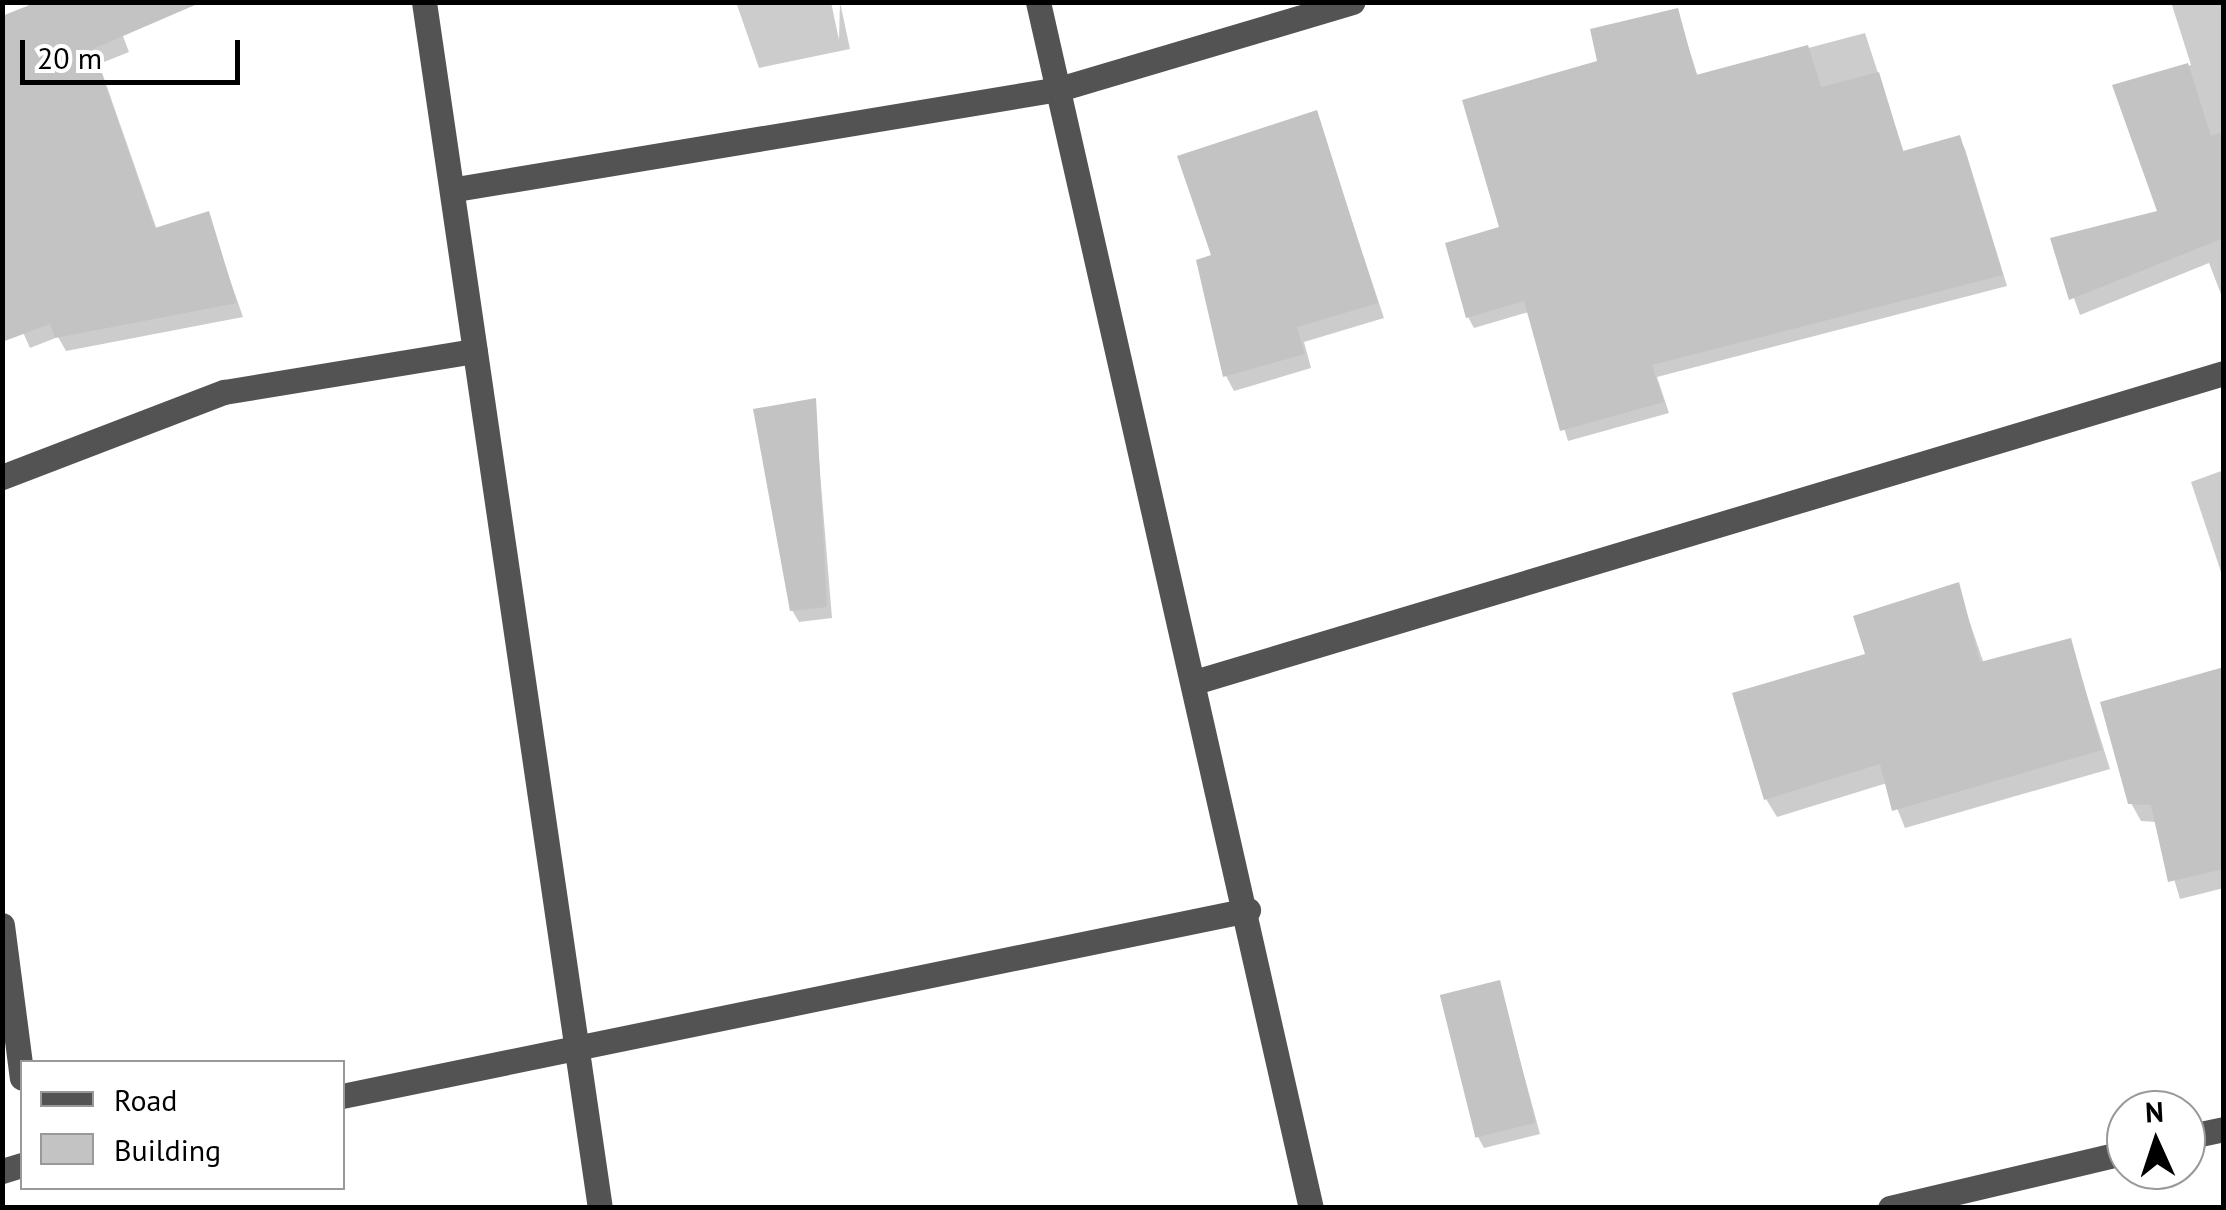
<!DOCTYPE html>
<style>
body{margin:0}
#map{position:relative;width:2226px;height:1210px;overflow:hidden;background:#fff;font-family:"PT Sans",sans-serif}
div>[style]{position:absolute}
.shadow>*{inset:0;background:#0003}
.building>*{inset:0;background:#c3c3c3;transform-origin:0 0}
.minor>*{height:25px;margin:-12.5px;padding:0 12.5px;transform-origin:12.5px;border-radius:12.5px;background:#535353}
span{translate:-50% -50%;white-space:nowrap;text-align:center;line-height:1.15;-webkit-text-stroke:8px #fff;paint-order:stroke}
.frame{position:absolute;inset:0;border:5px solid #000;pointer-events:none}
.legend{position:absolute;left:20px;top:1060px;width:325px;height:130px;box-sizing:border-box;background:#fff;border:2px solid #999;margin:0;padding:12px 18px;list-style:none;font-size:30px;color:#000}
.legend li{display:flex;align-items:center;gap:20px;height:50px}
.legend b{width:50px;border:2px solid #999}
.north{position:absolute;left:2106px;top:1090px;width:100px;height:100px;box-sizing:border-box;background:#fff;border:2px solid #999;border-radius:50%;rotate:357deg;font-size:28px;font-weight:700;line-height:40px;text-align:center;color:#000}
.north::after{content:'';display:block;margin:auto;width:35px;height:45px;background:#000;clip-path:polygon(50% 0,100% 100%,50% 72%,0 100%)}
.scale{position:absolute;left:20px;top:40px;width:220px;height:45px;box-sizing:border-box;border:5px solid #000;border-top:0;padding-left:12px;font-size:30px;line-height:35px;white-space:nowrap;color:#000;-webkit-text-stroke:8px #fff;paint-order:stroke}
</style>
<div id="map">
<div class="shadow">
<i style="clip-path:polygon(110px 2px,129px 52px,99px 64px,157px 230px,207px 214px,243px 317px,66px 351px,58px 337px,30px 348px,2px 285px)"></i>
<i style="clip-path:polygon(736px 2px,831px 2px,839px 40px,840px 2px,850px 49px,759px 68px)"></i>
<i style="clip-path:polygon(2171px 2px,2224px 2px,2224px 302px,2209px 263px,2080px 315px,2053px 240px,2160px 212px,2115px 87px,2191px 65px)"></i>
<i style="clip-path:polygon(1677px 11px,1698px 77px,1865px 33px,1904px 153px,1959px 138px,1965px 149px,2007px 286px,1657px 377px,1669px 413px,1568px 441px,1529px 312px,1474px 328px,1468px 317px,1502px 229px,1600px 62px)"></i>
<i style="clip-path:polygon(1316px 113px,1384px 318px,1304px 342px,1311px 368px,1234px 391px,1226px 376px)"></i>
<i style="clip-path:polygon(814px 400px,832px 618px,799px 622px,792px 610px)"></i>
<i style="clip-path:polygon(2224px 470px,2224px 581px,2191px 482px)"></i>
<i style="clip-path:polygon(1957px 585px,1984px 664px,2070px 641px,2110px 769px,1905px 828px,1887px 783px,1777px 817px,1766px 799px,1868px 656px)"></i>
<i style="clip-path:polygon(2224px 670px,2224px 888px,2180px 899px,2157px 822px,2141px 821px,2131px 803px)"></i>
<i style="clip-path:polygon(1499px 983px,1540px 1134px,1484px 1148px,1478px 1137px)"></i>
</div>
<div class="building">
<i style="clip-path:polygon(37px 2px,202px 2px,93px 49px,155px 228px,209px 211px,237px 303px,55px 338px,50px 324px,2px 342px,2px 16px)"></i>
<i style="clip-path:polygon(1678px 8px,1696px 75px,1808px 45px,1821px 87px,1879px 72px,1903px 151px,1960px 135px,2003px 275px,1652px 365px,1664px 402px,1560px 431px,1524px 301px,1466px 318px,1445px 243px,1499px 227px,1462px 100px,1597px 61px,1590px 29px)"></i>
<i style="clip-path:polygon(2188px 63px,2211px 136px,2224px 132px,2224px 238px,2069px 300px,2050px 238px,2157px 211px,2112px 85px)"></i>
<i style="clip-path:polygon(1317px 110px,1378px 303px,1297px 327px,1305px 354px,1223px 377px,1196px 260px,1211px 255px,1177px 156px)"></i>
<i style="clip-path:polygon(816px 398px,827px 607px,790px 611px,753px 409px)"></i>
<i style="clip-path:polygon(1959px 582px,1980px 662px,2071px 638px,2102px 750px,1892px 811px,1880px 764px,1764px 800px,1732px 693px,1865px 654px,1853px 616px)"></i>
<i style="clip-path:polygon(2224px 667px,2224px 869px,2168px 882px,2151px 805px,2128px 804px,2100px 702px)"></i>
<i style="left:1500px;top:980px;width:147px;height:62px;rotate:76deg"></i>
</div>
<div class="minor">
<i style="left:424px;top:2px;width:1219px;rotate:81.7deg"></i>
<i style="left:1038px;top:2px;width:1237px;rotate:77.25deg"></i>
<i style="left:456px;top:189px;width:611px;rotate:-9.42deg"></i>
<i style="left:1059px;top:89px;width:306px;rotate:-16.5deg"></i>
<i style="left:2px;top:477px;width:238px;rotate:-21deg"></i>
<i style="left:224px;top:392px;width:254px;rotate:-9.3deg"></i>
<i style="left:1198px;top:681px;width:1071px;rotate:-16.71deg"></i>
<i style="left:2px;top:925px;width:154px;rotate:82.6deg"></i>
<i style="left:342px;top:1096px;width:925px;rotate:-11.6deg"></i>
<i style="left:2186px;top:1137px;width:39px;rotate:-12deg"></i>
<i style="left:2px;top:1171px;width:21px;rotate:-17deg"></i>
<i style="left:1890px;top:1208px;width:243px;rotate:-13.3deg"></i>
</div>
<div class="frame"></div>
<ul class="legend">
<li><b style="height:12px;background:#535353"></b>Road</li>
<li><b style="height:28px;background:#c3c3c3"></b>Building</li>
</ul>
<div class="north">N</div>
<div class="scale">20 m</div>
</div>
